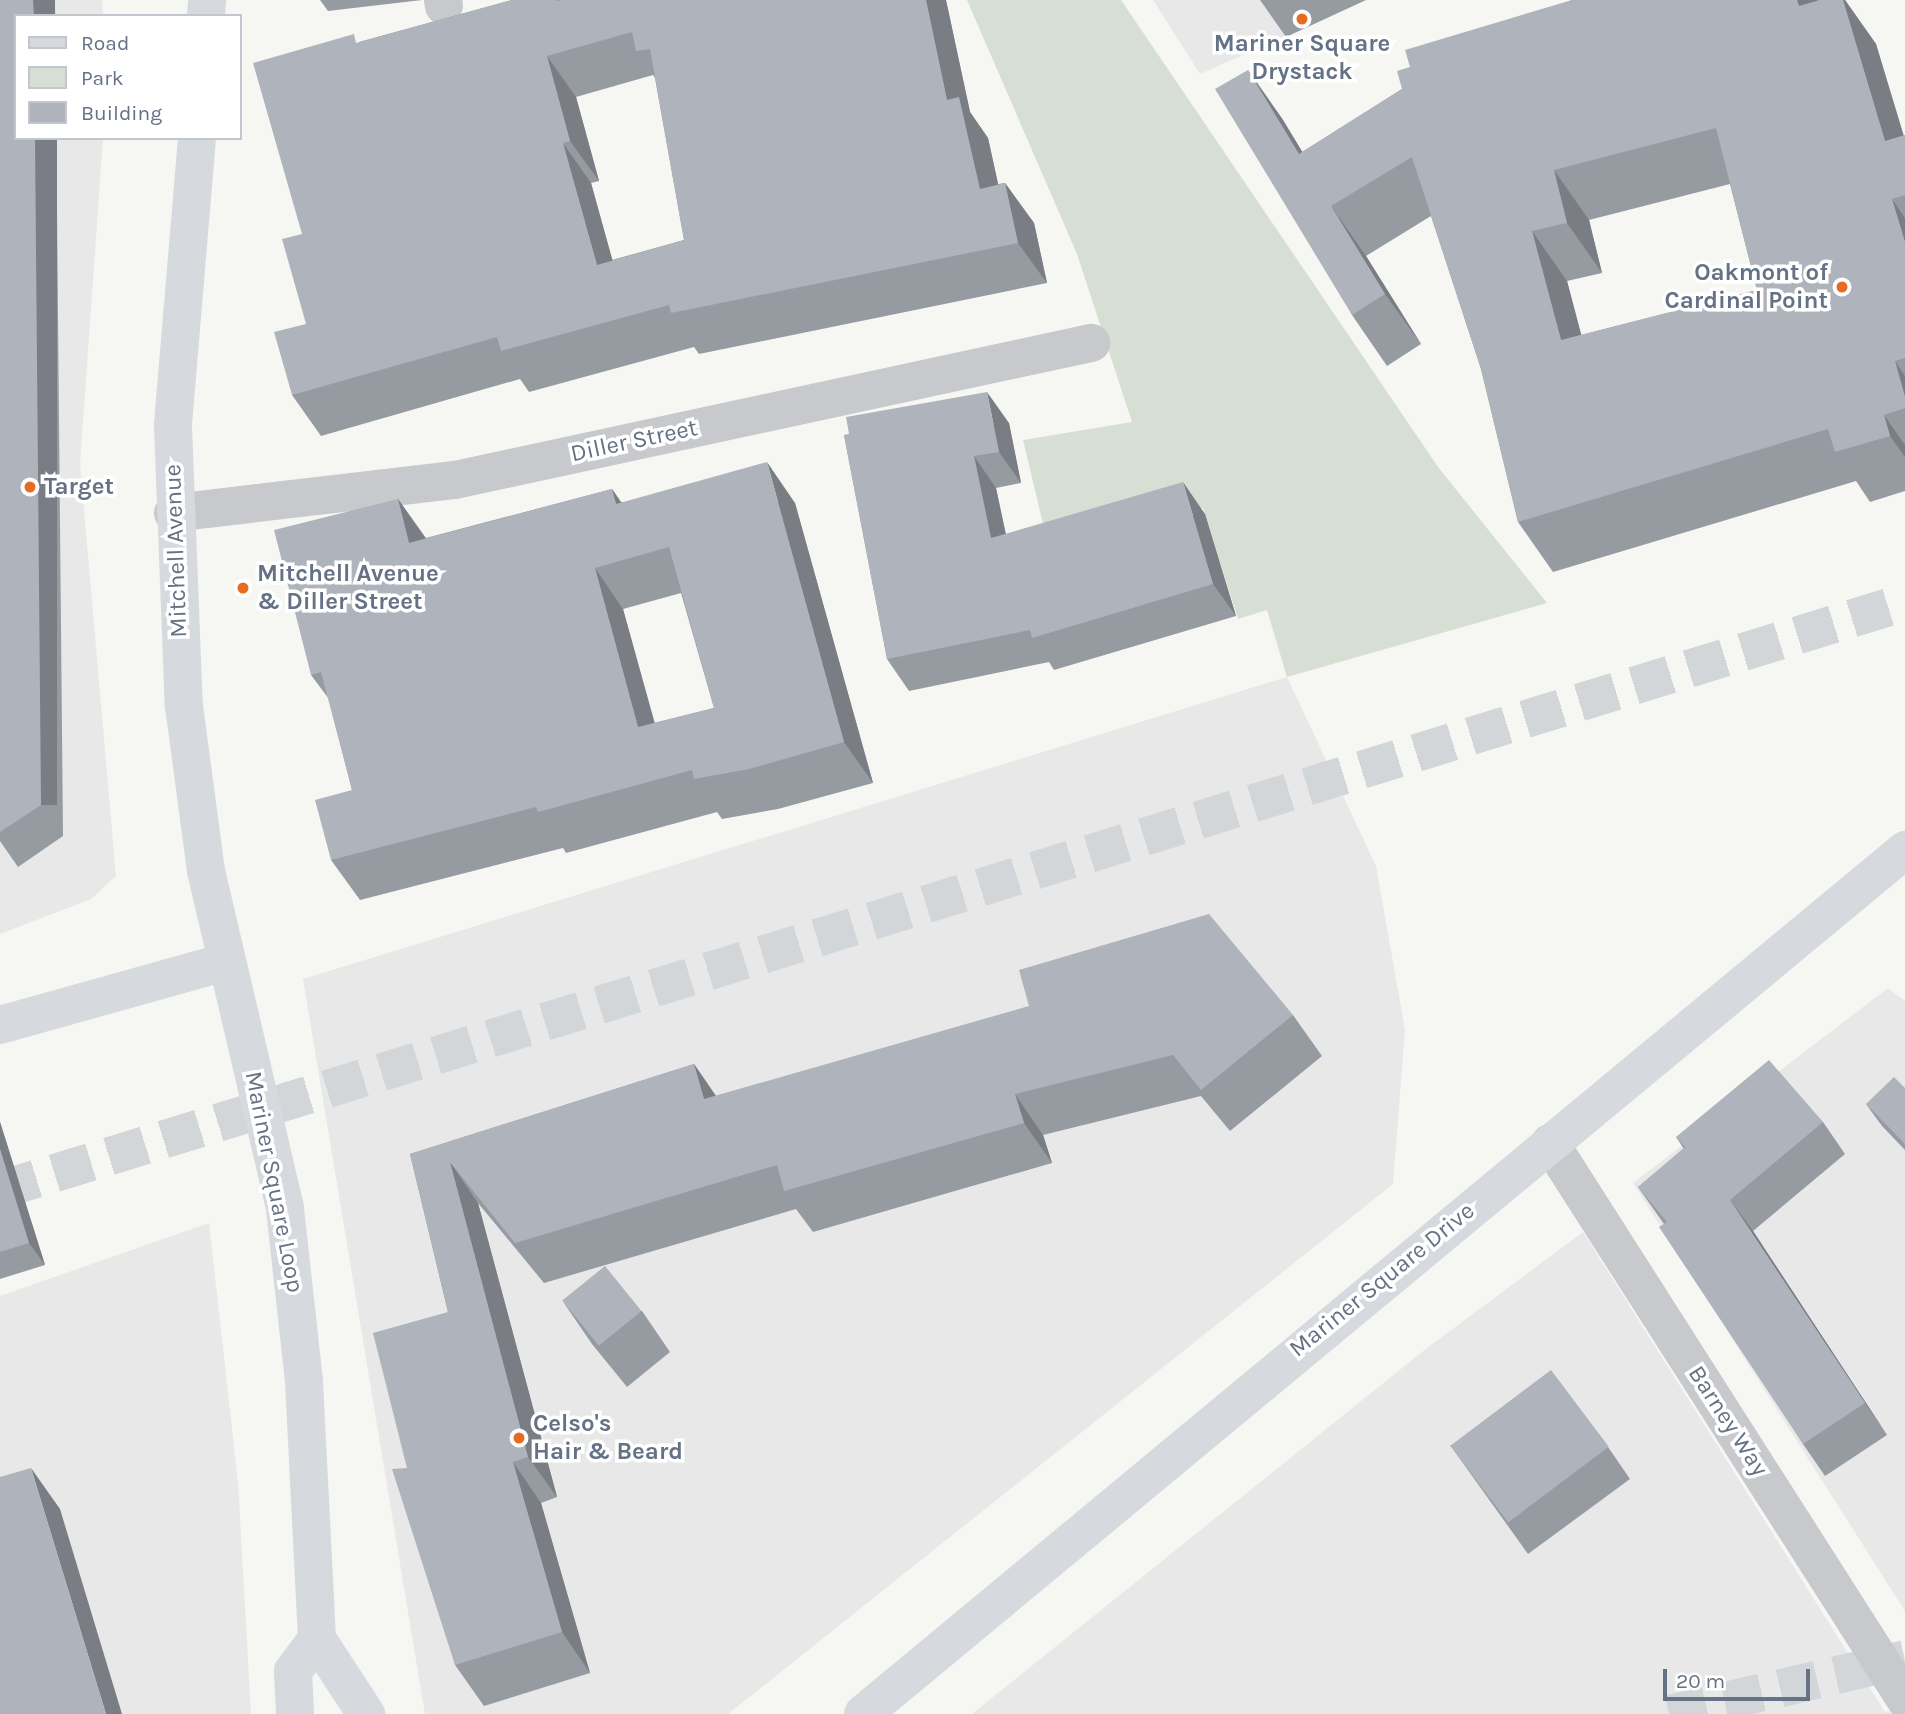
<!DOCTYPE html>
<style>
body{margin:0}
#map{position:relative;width:1905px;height:1714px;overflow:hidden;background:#f6f7f3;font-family:Karla,sans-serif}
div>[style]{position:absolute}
.built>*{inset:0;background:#e7e8e7}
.green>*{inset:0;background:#d7ded4}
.primary-tunnel>*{height:38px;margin-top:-19px;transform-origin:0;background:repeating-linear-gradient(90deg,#d2d6d8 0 38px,transparent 0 57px)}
.street>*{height:38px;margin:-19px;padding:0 19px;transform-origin:19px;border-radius:19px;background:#c7c9cd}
.secondary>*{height:38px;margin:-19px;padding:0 19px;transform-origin:19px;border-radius:19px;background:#d6dadf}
.wall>*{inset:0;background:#969ba2}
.shaded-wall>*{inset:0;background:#7a7e84;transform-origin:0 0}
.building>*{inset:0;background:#afb4bc;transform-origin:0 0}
.dots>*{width:19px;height:19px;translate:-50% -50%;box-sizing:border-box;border:4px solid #fff;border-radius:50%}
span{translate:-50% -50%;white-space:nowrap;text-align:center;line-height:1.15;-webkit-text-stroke:7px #fff;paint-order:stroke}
.poi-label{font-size:24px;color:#657285;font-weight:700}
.right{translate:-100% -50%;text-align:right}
.left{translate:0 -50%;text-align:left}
.street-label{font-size:24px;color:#657285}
.legend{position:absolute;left:14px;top:14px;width:228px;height:126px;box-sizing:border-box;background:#fff;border:2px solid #c1c7ce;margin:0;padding:9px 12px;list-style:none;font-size:21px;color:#657285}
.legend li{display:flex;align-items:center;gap:14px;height:35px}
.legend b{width:35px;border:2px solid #c1c7ce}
.scale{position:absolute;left:1663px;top:1669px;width:147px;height:32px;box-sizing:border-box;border:4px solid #657285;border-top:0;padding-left:9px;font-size:21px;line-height:24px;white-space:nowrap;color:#657285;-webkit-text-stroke:5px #fff;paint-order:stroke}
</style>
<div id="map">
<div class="built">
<i style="clip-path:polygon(0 0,102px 0,103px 16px,16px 16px,16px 138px,103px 138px,80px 464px,116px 876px,91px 899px,0 934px)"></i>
<i style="clip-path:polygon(1153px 0,1366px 0,1200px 74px)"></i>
<i style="clip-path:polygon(1287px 677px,1376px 866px,1405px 1030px,1393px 1184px,728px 1714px,425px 1714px,303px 979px)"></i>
<i style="clip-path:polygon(1888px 988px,1905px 1001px,1905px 1611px,1633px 1183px)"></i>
<i style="clip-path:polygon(209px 1223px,238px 1483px,251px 1714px,0 1714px,0 1296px)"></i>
<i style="clip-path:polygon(1583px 1232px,1885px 1712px,1905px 1708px,1905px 1714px,972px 1714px,1427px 1348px)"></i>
</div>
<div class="green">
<i style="clip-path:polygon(967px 0,1121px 0,1438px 467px,1547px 603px,1287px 677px,1267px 610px,1238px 619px,1203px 508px,1050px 553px,1023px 440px,1132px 422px,1077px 254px)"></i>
</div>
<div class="primary-tunnel">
<i style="left:0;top:1190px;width:1994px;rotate:-17.15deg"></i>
<i style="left:1669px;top:1714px;width:242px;rotate:-13.1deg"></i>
</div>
<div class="street">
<i style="left:443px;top:0;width:6px;rotate:81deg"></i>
<i style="left:173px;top:513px;width:284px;rotate:-6.7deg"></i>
<i style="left:455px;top:480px;width:651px;rotate:-12.16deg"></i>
<i style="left:1550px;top:1143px;width:660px;rotate:57.44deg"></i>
</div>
<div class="secondary">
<i style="left:206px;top:16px;width:16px;rotate:-86deg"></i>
<i style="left:197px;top:138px;width:289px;rotate:94.8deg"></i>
<i style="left:173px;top:426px;width:280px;rotate:87.8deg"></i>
<i style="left:184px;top:706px;width:166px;rotate:82.4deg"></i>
<i style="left:206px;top:871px;width:347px;rotate:76.8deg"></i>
<i style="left:285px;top:1209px;width:174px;rotate:83.7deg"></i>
<i style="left:304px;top:1382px;width:257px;rotate:87.1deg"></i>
<i style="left:317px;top:1639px;width:90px;rotate:56.8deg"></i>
<i style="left:0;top:1025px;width:234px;rotate:-15.6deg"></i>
<i style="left:295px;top:1714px;width:43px;rotate:-92.7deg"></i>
<i style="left:293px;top:1671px;width:40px;rotate:-53deg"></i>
<i style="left:863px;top:1714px;width:1354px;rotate:-39.66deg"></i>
</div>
<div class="wall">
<i style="clip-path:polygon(0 0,55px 0,63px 836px,18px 867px,0 841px)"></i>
<i style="clip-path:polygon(320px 0,422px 0,328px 11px)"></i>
<i style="clip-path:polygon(evenodd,512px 0,946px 0,970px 112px,988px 138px,998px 184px,1005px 183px,1034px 223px,1047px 283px,699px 354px,694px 347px,529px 392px,520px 379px,321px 436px,292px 395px,306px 324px,302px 234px,359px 42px,512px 0,653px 75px,655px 78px,684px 240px,612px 260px,591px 183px,599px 181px,576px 97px,653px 75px)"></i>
<i style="clip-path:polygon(1260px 0,1366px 0,1286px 37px)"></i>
<i style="clip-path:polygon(evenodd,1572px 0,1845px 0,1876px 44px,1904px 136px,1905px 135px,1905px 491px,1870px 502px,1856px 481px,1553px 572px,1518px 522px,1481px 369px,1431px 216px,1366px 256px,1421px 344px,1387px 366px,1352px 315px,1248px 70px,1283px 120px,1302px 152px,1402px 89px,1410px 67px,1572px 0,1730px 184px,1757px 290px,1581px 335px,1567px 281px,1602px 273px,1589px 220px,1730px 184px)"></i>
<i style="clip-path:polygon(1009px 423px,1021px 483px,996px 488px,1006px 534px,1205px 514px,1236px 616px,1054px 670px,1049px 662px,909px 691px,887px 659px,844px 435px)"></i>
<i style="clip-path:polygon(evenodd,612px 489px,621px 502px,795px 503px,873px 783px,778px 809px,722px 819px,717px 812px,566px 853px,563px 848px,360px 900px,331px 860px,352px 790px,329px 699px,311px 675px,398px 499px,426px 538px,612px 489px,681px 593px,714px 708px,654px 723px,623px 609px,681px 593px)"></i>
<i style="clip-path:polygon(1293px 1015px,1322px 1056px,1230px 1131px,1201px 1096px,1043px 1135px,1052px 1163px,813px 1232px,796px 1209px,544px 1283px,478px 1203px,557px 1497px,541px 1503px,590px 1673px,484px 1706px,455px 1665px,407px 1468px,448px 1312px,410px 1154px,694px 1064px,716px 1096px)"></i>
<i style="clip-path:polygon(1905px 1088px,1905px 1150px,1882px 1126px,1866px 1104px)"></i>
<i style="clip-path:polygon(0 1122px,45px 1265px,0 1279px)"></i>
<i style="clip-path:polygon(1823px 1122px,1845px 1154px,1753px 1231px,1887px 1435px,1825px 1476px,1803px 1444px,1664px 1224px,1638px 1187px,1684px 1149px,1676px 1137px)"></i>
<i style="clip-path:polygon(564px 1303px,642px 1311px,670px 1352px,627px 1387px,592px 1344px)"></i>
<i style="clip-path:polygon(1450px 1445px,1608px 1447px,1630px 1479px,1528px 1554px)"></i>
</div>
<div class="shaded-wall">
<i style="left:33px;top:0;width:22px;height:16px"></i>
<i style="clip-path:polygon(926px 0,946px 0,970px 112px,988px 138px,1008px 229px,980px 189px,947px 100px)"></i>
<i style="clip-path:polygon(1797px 0,1817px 0,1834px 56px,1799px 6px)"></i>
<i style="clip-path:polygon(1843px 0,1845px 0,1876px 44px,1905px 141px,1885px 141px)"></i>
<i style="clip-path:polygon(547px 56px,576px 97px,599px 181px,570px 141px)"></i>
<i style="clip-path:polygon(1248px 70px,1283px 120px,1334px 204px,1299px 154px)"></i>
<i style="left:35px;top:138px;width:22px;height:667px"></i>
<i style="clip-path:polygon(563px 143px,591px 183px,625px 305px,597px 265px)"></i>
<i style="clip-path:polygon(1554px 170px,1589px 220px,1602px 273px,1567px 223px)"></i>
<i style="clip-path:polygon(1005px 183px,1034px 223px,1047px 283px,1018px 243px)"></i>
<i style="clip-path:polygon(1892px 199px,1905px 218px,1905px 242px)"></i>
<i style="clip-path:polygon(1331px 206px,1366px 256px,1421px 344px,1385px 294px)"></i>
<i style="clip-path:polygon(1532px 231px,1567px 281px,1596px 390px,1561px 340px)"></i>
<i style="clip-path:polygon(1895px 361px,1905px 376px,1905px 397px)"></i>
<i style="clip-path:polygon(987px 392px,1009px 423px,1021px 483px,999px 452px)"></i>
<i style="clip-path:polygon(1884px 415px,1905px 445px,1905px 457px,1890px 436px)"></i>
<i style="clip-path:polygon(974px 456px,996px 488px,1013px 570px,991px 538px)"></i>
<i style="clip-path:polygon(767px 462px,795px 503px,873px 783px,844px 742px)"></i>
<i style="clip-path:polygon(1183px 482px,1205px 514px,1236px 616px,1213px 584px)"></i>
<i style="clip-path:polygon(612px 489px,640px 530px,616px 504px)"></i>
<i style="clip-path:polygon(398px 499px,426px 539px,409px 543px)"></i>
<i style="clip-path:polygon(595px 568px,623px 609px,667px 767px,638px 727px)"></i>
<i style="clip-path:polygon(694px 1064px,722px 1105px,704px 1099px)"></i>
<i style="clip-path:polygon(1015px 1094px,1043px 1135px,1052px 1163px,1024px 1123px)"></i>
<i style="clip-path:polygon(0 1122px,45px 1265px,29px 1243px,0 1149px)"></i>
<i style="clip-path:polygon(450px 1162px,478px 1203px,557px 1497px,528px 1457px)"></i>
<i style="clip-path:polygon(1730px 1200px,1753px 1231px,1887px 1435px,1865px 1403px)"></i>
<i style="clip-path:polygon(513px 1462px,541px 1503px,590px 1673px,562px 1632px)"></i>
<i style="clip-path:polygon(31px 1468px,60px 1509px,122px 1714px,106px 1714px)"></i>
</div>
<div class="building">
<i style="clip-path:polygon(0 0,33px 0,34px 16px,16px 16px,16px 138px,35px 138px,41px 805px,0 832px)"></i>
<i style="clip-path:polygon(evenodd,512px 0,556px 0,556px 1px,562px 0,926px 0,947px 100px,959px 97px,980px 189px,1005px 183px,1018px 243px,671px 313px,669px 305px,501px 351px,497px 337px,292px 395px,274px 332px,306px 324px,282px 239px,302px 234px,253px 63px,354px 34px,356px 43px,512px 0,632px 32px,636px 51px,650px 49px,684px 240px,597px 265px,563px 143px,570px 141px,547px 56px,632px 32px)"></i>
<i style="clip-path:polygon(evenodd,1572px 0,1797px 0,1799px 6px,1820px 0,1843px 0,1885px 141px,1905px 135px,1905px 195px,1892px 199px,1905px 242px,1905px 358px,1895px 361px,1905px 397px,1905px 408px,1884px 415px,1890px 436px,1835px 452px,1828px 429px,1518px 522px,1481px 369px,1412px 157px,1331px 206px,1385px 294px,1352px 315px,1215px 89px,1248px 70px,1299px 154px,1402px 89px,1397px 71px,1410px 67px,1405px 50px,1572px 0,1716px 128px,1757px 290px,1561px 340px,1532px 231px,1567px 223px,1554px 170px,1716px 128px)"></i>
<i style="clip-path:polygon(987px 392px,999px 452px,974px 456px,991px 538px,1183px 482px,1213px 584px,1032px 638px,1030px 630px,887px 659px,844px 435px,849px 434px,846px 417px)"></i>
<i style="clip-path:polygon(evenodd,767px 462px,844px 742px,749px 769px,694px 779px,692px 770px,538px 812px,536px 807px,331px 860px,315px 800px,352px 790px,321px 672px,311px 675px,274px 530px,398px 499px,409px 543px,612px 489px,616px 504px,767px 462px,669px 547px,714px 708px,638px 727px,595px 568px,669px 547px)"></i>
<i style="clip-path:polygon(1209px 914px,1293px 1015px,1201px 1090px,1173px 1055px,1015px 1094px,1024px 1123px,784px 1191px,777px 1165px,515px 1243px,450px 1162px,528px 1457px,513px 1462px,562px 1632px,455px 1665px,392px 1469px,407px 1468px,373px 1333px,448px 1312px,410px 1154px,694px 1064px,704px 1099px,1029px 1006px,1019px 970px)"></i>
<i style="clip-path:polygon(1769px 1060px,1823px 1122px,1730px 1200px,1865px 1403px,1803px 1444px,1659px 1227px,1667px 1222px,1638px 1187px,1685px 1147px,1676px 1137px)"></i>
<i style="clip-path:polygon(1894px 1077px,1905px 1088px,1905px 1144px,1866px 1104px)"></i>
<i style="clip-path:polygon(0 1149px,29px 1243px,0 1252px)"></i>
<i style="left:605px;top:1266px;width:58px;height:55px;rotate:51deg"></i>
<i style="left:1551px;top:1370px;width:96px;height:126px;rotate:53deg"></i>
<i style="clip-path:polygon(31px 1468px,106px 1714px,0 1714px,0 1477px)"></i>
</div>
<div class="dots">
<i style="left:1302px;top:19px;background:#e86b22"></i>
<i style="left:1842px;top:287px;background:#e86b22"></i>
<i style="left:30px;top:487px;background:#e86b22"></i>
<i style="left:243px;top:588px;background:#e86b22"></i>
<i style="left:519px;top:1438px;background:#e86b22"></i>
</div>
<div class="poi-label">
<span style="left:1302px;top:58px">Mariner Square<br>Drystack</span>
<span class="right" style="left:1828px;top:287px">Oakmont of<br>Cardinal Point</span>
<span class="left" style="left:44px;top:487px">Target</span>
<span class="left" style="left:257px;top:588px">Mitchell Avenue<br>&amp; Diller Street</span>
<span class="left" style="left:533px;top:1438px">Celso's<br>Hair &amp; Beard</span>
</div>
<div class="street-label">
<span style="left:634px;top:441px;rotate:-12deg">Diller Street</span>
<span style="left:176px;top:551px;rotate:-92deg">Mitchell Avenue</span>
<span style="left:274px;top:1182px;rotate:79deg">Mariner Square Loop</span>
<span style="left:1382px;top:1280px;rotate:-39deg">Mariner Square Drive</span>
<span style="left:1728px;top:1421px;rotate:57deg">Barney Way</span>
</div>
<ul class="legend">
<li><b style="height:9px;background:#d6dadf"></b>Road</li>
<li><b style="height:19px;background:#d7ded4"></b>Park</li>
<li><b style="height:19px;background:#afb4bc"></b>Building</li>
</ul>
<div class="scale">20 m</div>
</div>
